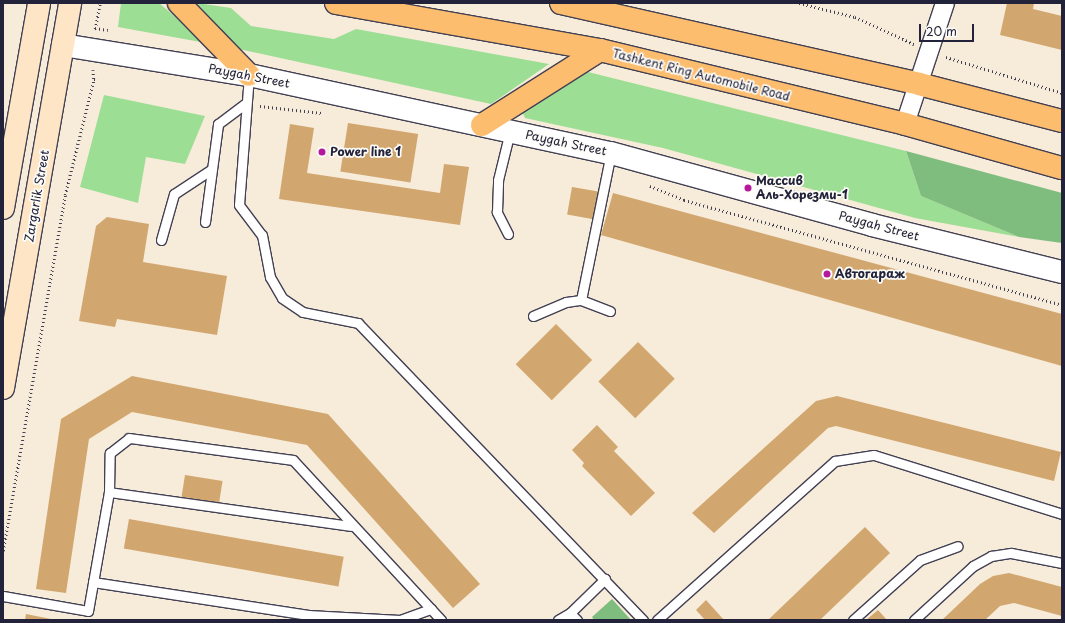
<!DOCTYPE html>
<meta charset="utf-8">
<style>
body{margin:0}
#map{position:relative;width:1065px;height:623px;overflow:hidden;background:#f7ebd9;font-family:"Playpen Sans",sans-serif}
div>[style]{position:absolute}
.green>*{inset:0;background:#9dde95}
.forest>*{inset:0;background:#7ebd7e}
.building>*{inset:0;background:#d2a76f;transform-origin:0 0}
.path>*{height:2.5px;margin-top:-1.25px;transform-origin:0;background:repeating-linear-gradient(90deg,#424053 0 1px,transparent 0 4px)}
.roads{filter:drop-shadow(1px 0 #424053) drop-shadow(-1px 0 #424053) drop-shadow(0 1px #424053) drop-shadow(0 -1px #424053)}
.service>*{height:9px;margin:-4.5px;padding:0 4.5px;transform-origin:4.5px;border-radius:4.5px;background:#fff}
.minor>*{height:18px;margin:-9px;padding:0 9px;transform-origin:9px;border-radius:9px;background:#fff}
.tertiary>*{height:22px;margin:-11px;padding:0 11px;transform-origin:11px;border-radius:11px;background:#fff}
.secondary>*{height:22px;margin:-11px;padding:0 11px;transform-origin:11px;border-radius:11px;background:#fee5c5}
.trunk>*{height:22px;margin:-11px;padding:0 11px;transform-origin:11px;border-radius:11px;background:#fcbd6f}
.dots>*{width:11px;height:11px;translate:-50% -50%;box-sizing:border-box;border:2px solid #fdfcf7;border-radius:50%}
span{translate:-50% -50%;white-space:nowrap;text-align:center;line-height:1.15;-webkit-text-stroke:3.5px #fdfcf7;paint-order:stroke}
.street-label{font-size:12px;color:#22223b}
.poi-label{font-size:12px;color:#22223b;font-weight:700}
.left{translate:0 -50%;text-align:left}
.frame{position:absolute;inset:0;border:4px solid #22223b;pointer-events:none}
.scale{position:absolute;left:919px;top:24px;width:55px;height:18px;box-sizing:border-box;border:2px solid #22223b;border-top:0;padding-left:5px;font-size:12px;line-height:14px;white-space:nowrap;color:#22223b;-webkit-text-stroke:3px #fdfcf7;paint-order:stroke}
</style>
<div id="map">
<div class="green">
<i style="clip-path:polygon(121px 3px,159px 3px,206px 43px,118px 27px)"></i>
<i style="clip-path:polygon(197px 3px,231px 8px,251px 26px,334px 39px,356px 29px,549px 64px,491px 104px,234px 48px)"></i>
<i style="clip-path:polygon(584px 71px,906px 151px,921px 196px,1019px 237px,915px 218px,663px 148px,525px 118px,521px 109px)"></i>
<i style="clip-path:polygon(104px 95px,205px 116px,185px 164px,146px 157px,138px 203px,80px 187px)"></i>
</div>
<div class="forest">
<i style="clip-path:polygon(906px 151px,1062px 193px,1062px 243px,1019px 237px,921px 196px)"></i>
<i style="clip-path:polygon(612px 599px,631px 620px,594px 620px,592px 617px)"></i>
</div>
<div class="building">
<i style="clip-path:polygon(1007px 3px,1034px 3px,1033px 9px,1062px 16px,1062px 50px,1000px 35px)"></i>
<i style="left:348px;top:123px;width:71px;height:49px;rotate:9deg"></i>
<i style="clip-path:polygon(290px 124px,314px 128px,307px 173px,440px 193px,444px 164px,469px 167px,460px 225px,279px 199px)"></i>
<i style="left:572px;top:187px;width:28px;height:28px;rotate:10deg"></i>
<i style="clip-path:polygon(613px 193px,1062px 314px,1062px 366px,601px 235px)"></i>
<i style="clip-path:polygon(107px 217px,149px 224px,143px 262px,227px 276px,217px 335px,117px 319px,115px 327px,79px 321px,96px 226px)"></i>
<i style="left:556px;top:324px;width:51px;height:57px;rotate:45deg"></i>
<i style="left:638px;top:342px;width:52px;height:56px;rotate:45deg"></i>
<i style="clip-path:polygon(132px 376px,328px 414px,480px 584px,453px 608px,307px 445px,132px 412px,89px 439px,66px 593px,36px 589px,61px 419px)"></i>
<i style="clip-path:polygon(837px 396px,1061px 452px,1054px 481px,836px 426px,828px 428px,714px 533px,692px 513px,816px 401px)"></i>
<i style="clip-path:polygon(597px 425px,618px 447px,614px 451px,655px 493px,631px 516px,582px 466px,584px 463px,572px 450px)"></i>
<i style="left:185px;top:475px;width:38px;height:22px;rotate:9deg"></i>
<i style="left:129px;top:519px;width:218px;height:30px;rotate:10deg"></i>
<i style="clip-path:polygon(865px 527px,890px 553px,820px 620px,768px 620px)"></i>
<i style="clip-path:polygon(1009px 573px,1062px 587px,1062px 616px,1014px 603px,1000px 606px,985px 620px,942px 620px,980px 584px,993px 576px)"></i>
<i style="clip-path:polygon(706px 600px,724px 620px,705px 620px,696px 610px)"></i>
<i style="clip-path:polygon(878px 610px,887px 620px,866px 620px)"></i>
<i style="clip-path:polygon(26px 614px,51px 619px,51px 620px,25px 620px)"></i>
</div>
<div class="path">
<i style="left:799px;top:3px;width:58px;rotate:14deg"></i>
<i style="left:855px;top:17px;width:65px;rotate:24.6deg"></i>
<i style="left:95px;top:28px;width:13px;rotate:9deg"></i>
<i style="left:95px;top:29px;width:26px;rotate:-79deg"></i>
<i style="left:946px;top:57px;width:121px;rotate:17.2deg"></i>
<i style="left:93px;top:70px;width:9px;rotate:84deg"></i>
<i style="left:260px;top:106px;width:62px;rotate:6.4deg"></i>
<i style="left:650px;top:186px;width:37px;rotate:22deg"></i>
<i style="left:684px;top:200px;width:392px;rotate:15.5deg"></i>
<i style="left:3px;top:551px;width:361px;rotate:-80.1deg"></i>
<i style="left:65px;top:195px;width:120px;rotate:-76deg"></i>
<i style="left:94px;top:79px;width:4px;rotate:14deg"></i>
</div>
<div class="roads">
<div class="service">
<i style="left:249px;top:75px;width:130px;rotate:94.4deg"></i>
<i style="left:239px;top:205px;width:38px;rotate:53deg"></i>
<i style="left:262px;top:235px;width:43px;rotate:79.2deg"></i>
<i style="left:270px;top:277px;width:24px;rotate:60deg"></i>
<i style="left:282px;top:298px;width:25px;rotate:34deg"></i>
<i style="left:303px;top:312px;width:56px;rotate:11.3deg"></i>
<i style="left:358px;top:323px;width:412px;rotate:46.2deg"></i>
<i style="left:205px;top:222px;width:99px;rotate:-82.4deg"></i>
<i style="left:218px;top:124px;width:34px;rotate:-37deg"></i>
<i style="left:508px;top:234px;width:25px;rotate:-117deg"></i>
<i style="left:497px;top:212px;width:32px;rotate:-88deg"></i>
<i style="left:498px;top:180px;width:50px;rotate:-76.2deg"></i>
<i style="left:161px;top:240px;width:48px;rotate:-74.2deg"></i>
<i style="left:174px;top:194px;width:45px;rotate:-33.3deg"></i>
<i style="left:581px;top:300px;width:150px;rotate:-78.5deg"></i>
<i style="left:533px;top:316px;width:36px;rotate:-23deg"></i>
<i style="left:566px;top:302px;width:15px;rotate:-8deg"></i>
<i style="left:581px;top:300px;width:31px;rotate:21deg"></i>
<i style="left:109px;top:492px;width:244px;rotate:8deg"></i>
<i style="left:93px;top:582px;width:218px;rotate:8.7deg"></i>
<i style="left:308px;top:615px;width:5px;rotate:101deg"></i>
<i style="left:3px;top:596px;width:86px;rotate:10deg"></i>
<i style="left:88px;top:611px;width:121px;rotate:-80deg"></i>
<i style="left:109px;top:492px;width:39px;rotate:-89deg"></i>
<i style="left:110px;top:453px;width:24px;rotate:-38deg"></i>
<i style="left:129px;top:438px;width:165px;rotate:7.6deg"></i>
<i style="left:293px;top:460px;width:218px;rotate:47.2deg"></i>
<i style="left:570px;top:613px;width:49px;rotate:-44.2deg"></i>
<i style="left:308px;top:615px;width:92px;rotate:3.1deg"></i>
<i style="left:400px;top:620px;width:33px;rotate:-20deg"></i>
<i style="left:558px;top:620px;width:14px;rotate:-30deg"></i>
<i style="left:570px;top:613px;width:10px;rotate:45deg"></i>
<i style="left:657px;top:620px;width:239px;rotate:-41.8deg"></i>
<i style="left:835px;top:461px;width:39px;rotate:-9deg"></i>
<i style="left:874px;top:455px;width:197px;rotate:17.4deg"></i>
<i style="left:853px;top:620px;width:90px;rotate:-41.8deg"></i>
<i style="left:920px;top:560px;width:40px;rotate:-20.2deg"></i>
<i style="left:914px;top:620px;width:80px;rotate:-42.5deg"></i>
<i style="left:973px;top:566px;width:21px;rotate:-29deg"></i>
<i style="left:991px;top:556px;width:20px;rotate:-9deg"></i>
<i style="left:1011px;top:553px;width:52px;rotate:11.1deg"></i>
</div>
<div class="minor">
<i style="left:905px;top:124px;width:127px;rotate:-71.7deg"></i>
</div>
<div class="tertiary">
<i style="left:63px;top:45px;width:188px;rotate:9.2deg"></i>
<i style="left:249px;top:75px;width:370px;rotate:12.2deg"></i>
<i style="left:611px;top:153px;width:271px;rotate:15.4deg"></i>
<i style="left:872px;top:225px;width:196px;rotate:13.9deg"></i>
</div>
<div class="secondary">
<i style="left:3px;top:208px;width:208px;rotate:-80deg"></i>
<i style="left:3px;top:388px;width:391px;rotate:-80.1deg"></i>
</div>
<div class="trunk">
<i style="left:179px;top:3px;width:100px;rotate:45.8deg"></i>
<i style="left:336px;top:3px;width:268px;rotate:10.1deg"></i>
<i style="left:600px;top:50px;width:314px;rotate:13.6deg"></i>
<i style="left:905px;top:124px;width:163px;rotate:15.7deg"></i>
<i style="left:561px;top:3px;width:367px;rotate:12.7deg"></i>
<i style="left:919px;top:84px;width:148px;rotate:14.5deg"></i>
<i style="left:482px;top:125px;width:140px;rotate:-32.4deg"></i>
</div>
</div>
<div class="dots">
<i style="left:322px;top:152px;background:#b5179e"></i>
<i style="left:748px;top:188px;background:#b5179e"></i>
<i style="left:827px;top:274px;background:#b5179e"></i>
</div>
<div class="street-label">
<span style="left:701px;top:75px;rotate:14deg">Tashkent Ring Automobile Road</span>
<span style="left:249px;top:76px;rotate:11deg">Paygah Street</span>
<span style="left:566px;top:143px;rotate:12deg">Paygah Street</span>
<span style="left:37px;top:196px;rotate:-80deg">Zargarlik Street</span>
<span style="left:879px;top:226px;rotate:15deg">Paygah Street</span>
</div>
<div class="poi-label">
<span class="left" style="left:330px;top:152px">Power line 1</span>
<span class="left" style="left:756px;top:188px">Массив<br>Аль-Хорезми-1</span>
<span class="left" style="left:835px;top:274px">Автогараж</span>
</div>
<div class="frame"></div>
<div class="scale">20 m</div>
</div>
